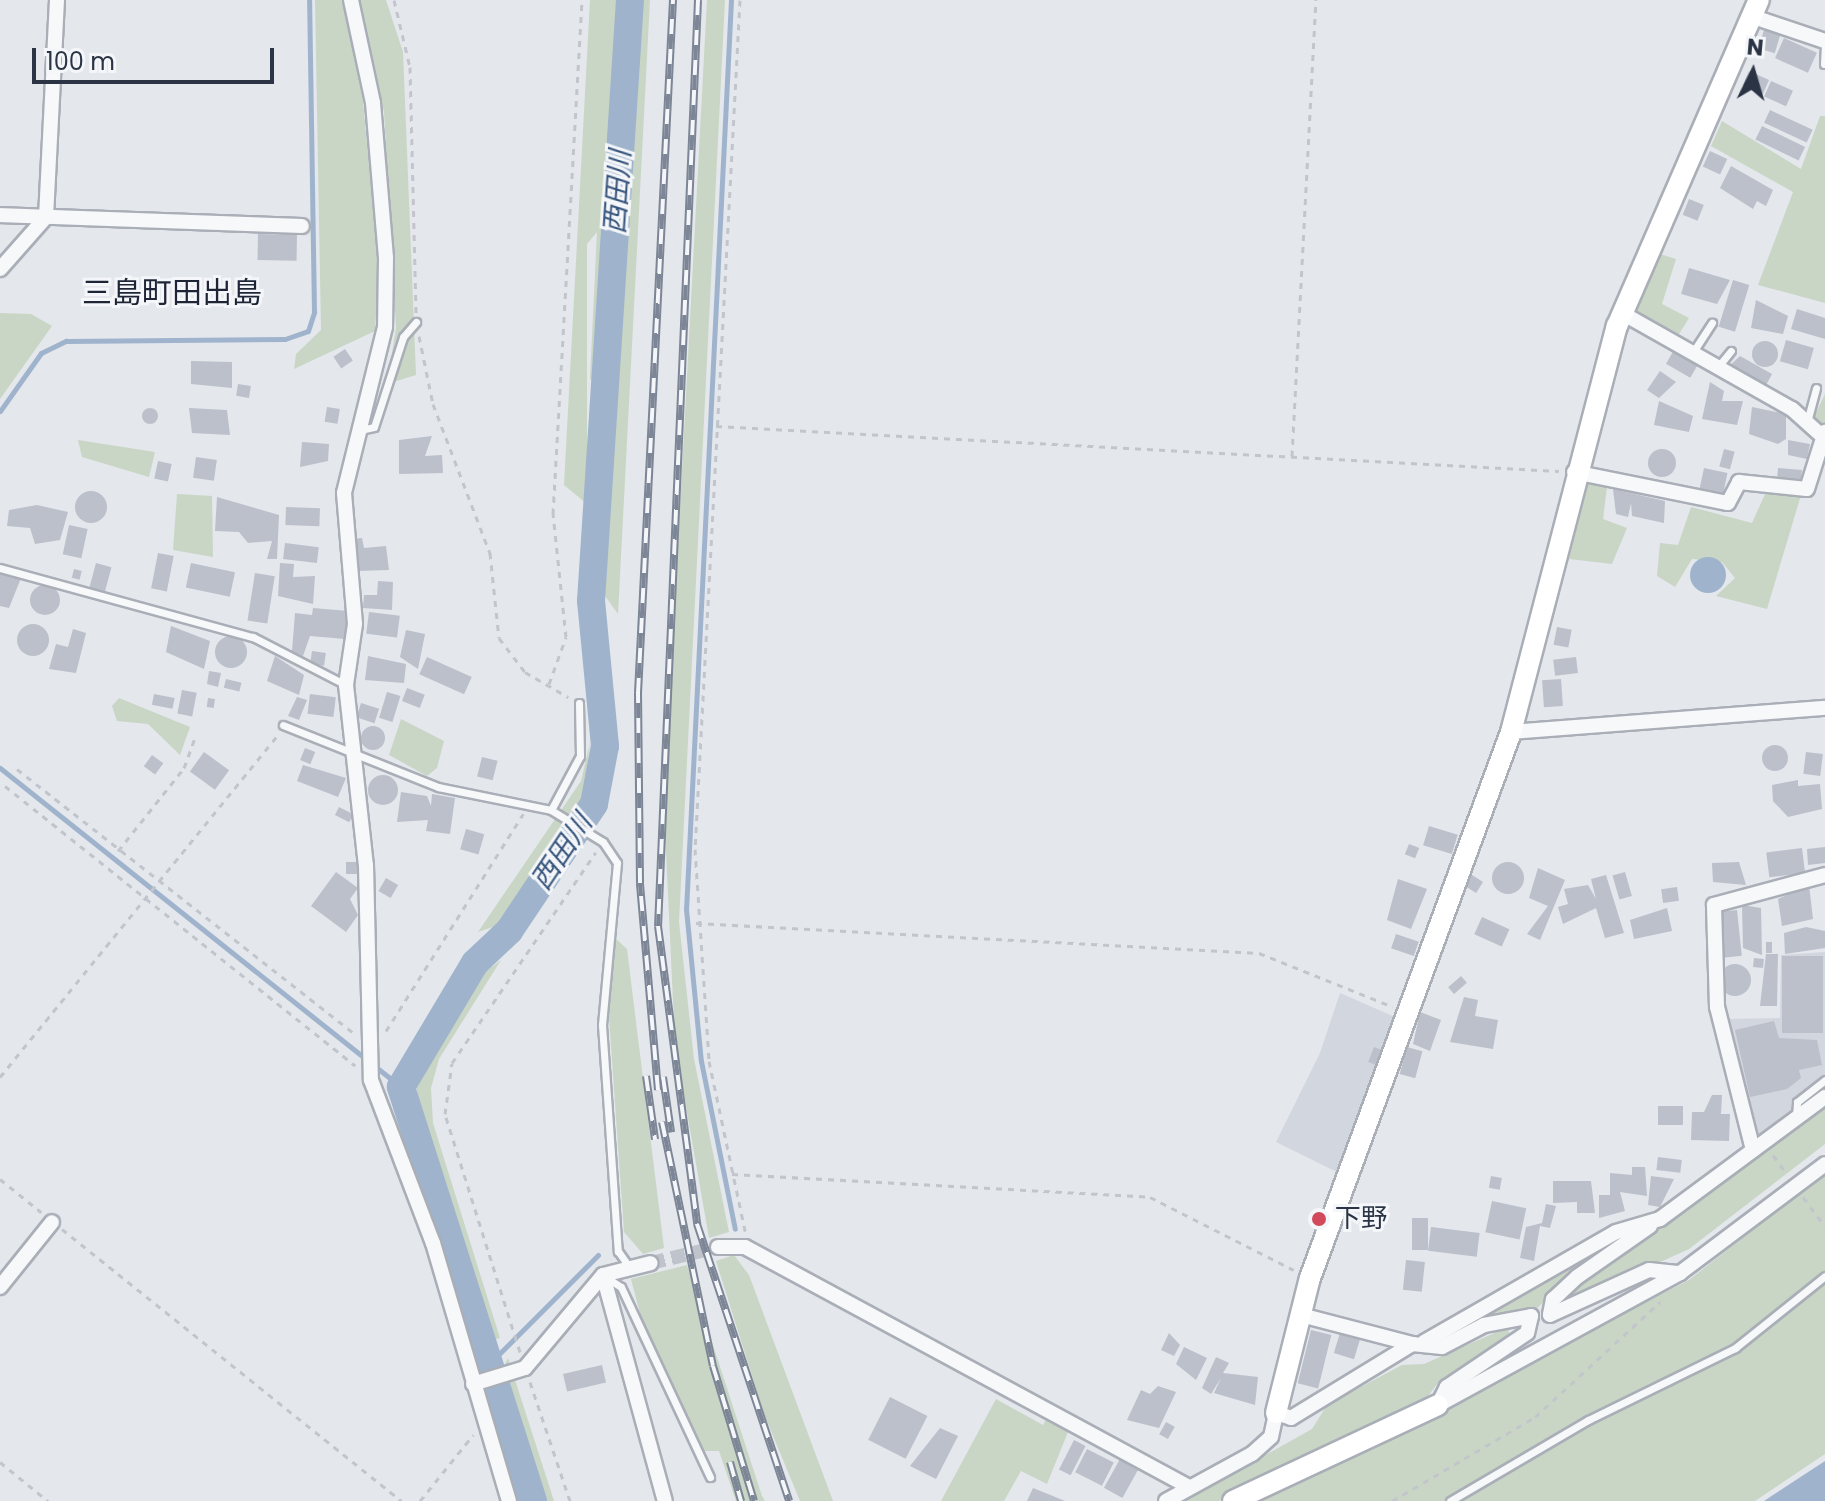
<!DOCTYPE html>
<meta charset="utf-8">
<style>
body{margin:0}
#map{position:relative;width:1825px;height:1501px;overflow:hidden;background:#e4e7ec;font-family:Poppins,"Noto Sans JP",sans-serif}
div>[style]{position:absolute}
.built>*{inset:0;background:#d2d6de}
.green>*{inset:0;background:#c9d6c5}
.water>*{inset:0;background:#9fb4cc}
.round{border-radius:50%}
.stream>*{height:5px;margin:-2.5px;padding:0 2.5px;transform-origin:2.5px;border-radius:2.5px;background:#9fb4cc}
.river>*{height:28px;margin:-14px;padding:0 14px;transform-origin:14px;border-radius:14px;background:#9fb4cc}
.building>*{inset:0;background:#bbc0ca;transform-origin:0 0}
.street-tunnel>*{height:14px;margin-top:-7px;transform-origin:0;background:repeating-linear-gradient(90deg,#bfc3cb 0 14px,transparent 0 21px)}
.path>*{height:3px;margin-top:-1.5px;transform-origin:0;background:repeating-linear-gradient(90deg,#c2c5cb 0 6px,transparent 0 12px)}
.roads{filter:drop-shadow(2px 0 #a9aeb7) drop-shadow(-2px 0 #a9aeb7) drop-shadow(0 2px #a9aeb7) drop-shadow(0 -2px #a9aeb7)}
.lane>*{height:7px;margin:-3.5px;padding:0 3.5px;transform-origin:3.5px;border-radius:3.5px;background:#f7f8fa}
.street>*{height:14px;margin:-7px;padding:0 7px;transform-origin:7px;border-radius:7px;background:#f7f8fa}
.secondary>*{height:20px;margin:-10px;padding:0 10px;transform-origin:10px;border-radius:10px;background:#fff}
.rail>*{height:8px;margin-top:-4px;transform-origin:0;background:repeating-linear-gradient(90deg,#f4f6f9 0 15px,#7d8696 0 30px);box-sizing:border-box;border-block:2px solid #7d8696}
.dots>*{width:22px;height:22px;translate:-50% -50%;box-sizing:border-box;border:4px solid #f4f6f9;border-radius:50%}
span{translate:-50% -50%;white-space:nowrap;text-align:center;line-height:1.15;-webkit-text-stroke:6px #f4f6f9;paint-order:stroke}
.poi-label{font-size:26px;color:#2b3445}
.left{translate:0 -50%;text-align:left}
.water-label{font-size:28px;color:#34527a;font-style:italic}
.quarter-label{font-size:30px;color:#1d2536}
.north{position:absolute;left:1713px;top:32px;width:80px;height:80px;-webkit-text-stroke:6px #f4f6f9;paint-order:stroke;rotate:5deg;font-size:22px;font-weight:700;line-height:32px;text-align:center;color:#2b3445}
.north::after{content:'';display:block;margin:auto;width:28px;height:36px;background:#2b3445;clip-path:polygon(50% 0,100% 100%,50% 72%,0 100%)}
.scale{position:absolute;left:32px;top:48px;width:242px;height:36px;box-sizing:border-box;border:4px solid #2b3445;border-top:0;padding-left:10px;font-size:24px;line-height:28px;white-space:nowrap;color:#2b3445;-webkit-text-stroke:6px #f4f6f9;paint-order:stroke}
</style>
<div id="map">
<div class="built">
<i style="clip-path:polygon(1825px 952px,1825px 1088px,1763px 1135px,1753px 1131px,1726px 1019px,1780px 1018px,1781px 955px)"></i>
<i style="clip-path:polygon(1340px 993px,1395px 1017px,1341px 1174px,1276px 1142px,1320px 1053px)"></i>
</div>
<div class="green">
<i style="clip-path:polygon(315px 0,343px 0,363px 101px,379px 272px,375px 331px,294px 369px,296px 354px,321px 330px)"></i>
<i style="clip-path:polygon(358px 0,386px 0,403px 52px,416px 375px,387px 384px,396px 328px,384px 112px)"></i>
<i style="clip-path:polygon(590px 0,623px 0,613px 189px,602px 218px,612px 242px,603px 404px,590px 378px,597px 232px,587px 244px,587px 504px,564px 485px)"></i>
<i style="clip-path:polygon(639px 0,650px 0,618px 614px,605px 596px)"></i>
<i style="clip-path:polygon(707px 0,725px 0,679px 922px,694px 1059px,729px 1232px,709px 1238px,675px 1044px,664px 809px)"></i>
<i style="clip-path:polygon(1820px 116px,1825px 116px,1825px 303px,1758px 285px,1793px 192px,1711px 146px,1722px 121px,1801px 169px)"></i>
<i style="clip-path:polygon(1660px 254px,1676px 259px,1662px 304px,1689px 318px,1676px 339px,1633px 312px)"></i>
<i style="clip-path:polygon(0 313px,31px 314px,52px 326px,0 399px)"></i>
<i style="clip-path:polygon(1825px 394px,1825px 425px,1820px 426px,1813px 419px)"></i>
<i style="clip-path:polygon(78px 440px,155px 452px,149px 477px,82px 457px)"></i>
<i style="clip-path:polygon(1588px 483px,1607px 487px,1603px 519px,1627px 528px,1612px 564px,1569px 559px)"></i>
<i style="clip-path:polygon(1766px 492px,1801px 495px,1767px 609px,1716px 596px,1735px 578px,1722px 562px,1692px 559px,1675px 587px,1657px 576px,1660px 543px,1678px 545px,1691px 507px,1752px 523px)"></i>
<i style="clip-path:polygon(177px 494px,212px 496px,213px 557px,173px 550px)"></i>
<i style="clip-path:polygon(119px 698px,190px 727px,180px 755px,148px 724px,117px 721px,112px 706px)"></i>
<i style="clip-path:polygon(401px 719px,444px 741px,437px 768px,427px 776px,389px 755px)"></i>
<i style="clip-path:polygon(590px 742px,584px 797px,502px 924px,478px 932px,581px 781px)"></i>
<i style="clip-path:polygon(615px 938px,627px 949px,664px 1248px,643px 1254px,624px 1232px,608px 1003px)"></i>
<i style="clip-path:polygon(501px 960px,439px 1059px,431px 1088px,433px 1123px,500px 1338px,487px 1342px,416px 1103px,418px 1073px,473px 981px)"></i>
<i style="clip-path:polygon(1825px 1105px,1825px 1144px,1689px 1249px,1574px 1301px,1569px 1292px)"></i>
<i style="clip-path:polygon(1825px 1173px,1825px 1454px,1755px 1501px,1261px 1501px,1689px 1280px)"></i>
<i style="clip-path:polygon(734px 1255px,749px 1275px,833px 1501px,800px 1501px,764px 1414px,716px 1261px)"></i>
<i style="clip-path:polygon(1595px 1255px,1536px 1309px,1474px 1322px)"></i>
<i style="clip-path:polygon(687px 1265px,762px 1496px,765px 1501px,736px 1501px,719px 1451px,702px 1451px,642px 1321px,631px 1279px)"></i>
<i style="clip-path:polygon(1508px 1327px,1510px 1338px,1438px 1383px,1425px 1400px,1219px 1501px,1183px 1501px,1312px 1429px,1327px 1405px,1402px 1365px,1424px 1364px)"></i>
<i style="clip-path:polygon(508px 1358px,554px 1501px,544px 1501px,500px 1374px)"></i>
<i style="clip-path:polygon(996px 1399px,1043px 1425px,1049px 1414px,1070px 1427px,1047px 1484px,1021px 1471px,1004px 1501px,941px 1501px)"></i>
</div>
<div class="water">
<i class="round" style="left:1690px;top:557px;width:36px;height:36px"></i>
<i style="clip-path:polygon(1825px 1461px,1825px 1501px,1764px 1501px,1773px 1495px)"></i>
</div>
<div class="stream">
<i style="left:731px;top:0;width:910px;rotate:92.83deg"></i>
<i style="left:686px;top:909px;width:153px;rotate:84.4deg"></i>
<i style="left:701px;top:1061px;width:171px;rotate:78.6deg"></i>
<i style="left:0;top:411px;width:71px;rotate:-54.7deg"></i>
<i style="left:41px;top:353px;width:28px;rotate:-26deg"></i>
<i style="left:66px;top:341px;width:219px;rotate:-0.5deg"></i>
<i style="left:285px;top:339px;width:24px;rotate:-19deg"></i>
<i style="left:308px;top:331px;width:20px;rotate:-72deg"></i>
<i style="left:314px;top:312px;width:312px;rotate:-90.9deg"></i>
<i style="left:0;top:768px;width:512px;rotate:38.5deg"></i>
<i style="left:487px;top:1366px;width:157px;rotate:-45deg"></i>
</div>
<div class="river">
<i style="left:533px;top:1501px;width:435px;rotate:-107.7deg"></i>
<i style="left:401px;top:1087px;width:144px;rotate:-59.2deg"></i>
<i style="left:475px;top:963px;width:47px;rotate:-43.3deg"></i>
<i style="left:509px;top:931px;width:153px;rotate:-56.2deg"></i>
<i style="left:594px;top:804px;width:59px;rotate:-79.3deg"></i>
<i style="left:605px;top:746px;width:146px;rotate:-95.5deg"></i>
<i style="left:591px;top:601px;width:602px;rotate:-86.29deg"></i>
</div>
<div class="building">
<i style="left:1764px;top:30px;width:17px;height:19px;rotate:17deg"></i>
<i style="left:1784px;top:38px;width:36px;height:22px;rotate:24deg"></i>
<i style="left:1749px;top:71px;width:22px;height:16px;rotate:24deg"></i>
<i style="left:1771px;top:81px;width:24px;height:17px;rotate:24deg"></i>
<i style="left:1770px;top:110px;width:47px;height:14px;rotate:25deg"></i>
<i style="left:1762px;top:126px;width:48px;height:15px;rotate:26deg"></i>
<i style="left:1710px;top:151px;width:19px;height:17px;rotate:25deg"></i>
<i style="clip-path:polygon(1731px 166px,1773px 190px,1766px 206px,1757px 201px,1753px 209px,1720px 188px)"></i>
<i style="left:1689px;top:199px;width:16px;height:17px;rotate:22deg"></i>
<i style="left:258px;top:234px;width:39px;height:26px;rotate:1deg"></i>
<i style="clip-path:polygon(1689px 268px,1730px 280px,1717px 304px,1681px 294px)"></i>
<i style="left:1733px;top:280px;width:17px;height:49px;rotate:17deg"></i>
<i style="clip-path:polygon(1756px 300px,1788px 316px,1783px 334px,1751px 328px)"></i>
<i style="clip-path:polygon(1797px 309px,1825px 318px,1825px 339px,1791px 329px)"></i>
<i style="left:1786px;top:340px;width:29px;height:22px;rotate:16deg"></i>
<i class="round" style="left:1752px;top:341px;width:26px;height:26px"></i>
<i style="left:345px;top:349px;width:14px;height:14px;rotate:56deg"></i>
<i style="left:1674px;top:350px;width:28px;height:16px;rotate:30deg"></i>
<i style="clip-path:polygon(1740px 356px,1772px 374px,1763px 391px,1726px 369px)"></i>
<i style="clip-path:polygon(191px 361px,232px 362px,232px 388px,191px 384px)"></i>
<i style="clip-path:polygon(1660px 371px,1676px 382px,1659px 398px,1647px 390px)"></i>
<i style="clip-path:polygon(1710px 382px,1724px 391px,1722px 401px,1743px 401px,1737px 425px,1702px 419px)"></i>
<i style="left:238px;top:384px;width:13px;height:12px;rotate:9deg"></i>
<i style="clip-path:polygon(1659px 401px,1693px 416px,1689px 432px,1654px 425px)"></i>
<i style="left:327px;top:407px;width:13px;height:15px;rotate:9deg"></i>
<i style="clip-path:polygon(1752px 407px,1786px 414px,1786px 439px,1778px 444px,1749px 434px)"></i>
<i class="round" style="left:142px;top:408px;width:16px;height:16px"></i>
<i style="clip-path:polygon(189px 408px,227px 410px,230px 435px,192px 433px)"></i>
<i style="clip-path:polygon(432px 436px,425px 456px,442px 455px,443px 473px,399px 474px,399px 440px)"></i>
<i style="clip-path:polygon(1788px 440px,1810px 444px,1807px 459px,1788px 455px)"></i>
<i style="clip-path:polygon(302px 442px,329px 444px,328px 461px,300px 467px)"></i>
<i style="left:1724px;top:449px;width:11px;height:18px;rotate:15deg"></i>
<i class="round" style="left:1648px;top:449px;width:28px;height:28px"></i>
<i style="left:196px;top:457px;width:21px;height:21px;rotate:8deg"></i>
<i style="left:158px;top:461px;width:14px;height:18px;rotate:12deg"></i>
<i style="left:1704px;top:468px;width:24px;height:23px;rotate:12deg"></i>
<i style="left:1778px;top:468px;width:24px;height:12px;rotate:5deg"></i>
<i style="clip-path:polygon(1613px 489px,1665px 501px,1664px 523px,1632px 516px,1631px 503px,1628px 517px,1616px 514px)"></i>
<i class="round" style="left:75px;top:491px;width:32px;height:32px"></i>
<i style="clip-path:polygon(217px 497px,279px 515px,277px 559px,267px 559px,272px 541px,248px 543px,239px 532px,215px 531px)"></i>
<i style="clip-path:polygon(37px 505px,68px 512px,60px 540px,35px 544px,30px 528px,7px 526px,9px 510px)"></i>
<i style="left:286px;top:507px;width:34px;height:18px;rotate:2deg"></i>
<i style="left:69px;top:525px;width:19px;height:30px;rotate:12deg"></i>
<i style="clip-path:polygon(362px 538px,364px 548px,386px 546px,389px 570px,356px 571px,352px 539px)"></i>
<i style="left:285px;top:543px;width:34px;height:16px;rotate:7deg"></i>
<i style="left:158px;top:553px;width:16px;height:36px;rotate:11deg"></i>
<i style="left:96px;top:563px;width:16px;height:28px;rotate:15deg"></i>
<i style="left:191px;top:563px;width:45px;height:25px;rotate:12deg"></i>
<i style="clip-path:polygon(280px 563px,294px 564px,293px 577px,315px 576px,313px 604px,278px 596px)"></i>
<i style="left:74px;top:569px;width:8px;height:9px;rotate:14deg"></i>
<i style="left:255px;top:573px;width:20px;height:48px;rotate:9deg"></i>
<i style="clip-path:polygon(0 574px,21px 578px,9px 608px,0 606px)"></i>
<i style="clip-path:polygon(378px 581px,393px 582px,392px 610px,363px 608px,364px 595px,377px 595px)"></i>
<i class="round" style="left:30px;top:585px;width:30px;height:30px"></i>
<i style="clip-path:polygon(313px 608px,348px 611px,345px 639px,310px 636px,303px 656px,292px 651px,295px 613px,312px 615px)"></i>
<i style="left:369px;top:612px;width:31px;height:22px;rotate:7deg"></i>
<i class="round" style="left:17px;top:624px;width:32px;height:32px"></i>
<i style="clip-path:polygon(171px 626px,210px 641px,204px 669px,166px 652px)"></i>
<i style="left:1557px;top:627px;width:15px;height:18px;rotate:11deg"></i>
<i style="clip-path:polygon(73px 629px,86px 633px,76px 673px,49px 669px,56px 644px,68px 647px)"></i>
<i style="clip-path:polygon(406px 630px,425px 634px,418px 669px,400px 657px)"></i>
<i class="round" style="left:215px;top:636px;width:32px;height:32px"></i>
<i style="left:312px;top:651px;width:14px;height:13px;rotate:8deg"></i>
<i style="clip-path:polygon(275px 656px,304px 675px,299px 695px,267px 681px)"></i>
<i style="clip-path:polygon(368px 656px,406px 664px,404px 683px,365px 680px)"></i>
<i style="left:427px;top:657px;width:49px;height:19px;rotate:24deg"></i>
<i style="left:1576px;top:657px;width:16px;height:23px;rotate:83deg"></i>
<i style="clip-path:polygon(209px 671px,221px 673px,218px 687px,207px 684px)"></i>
<i style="left:226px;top:679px;width:16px;height:9px;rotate:14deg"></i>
<i style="left:1561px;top:679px;width:27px;height:19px;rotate:86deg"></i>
<i style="left:407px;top:688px;width:19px;height:14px;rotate:21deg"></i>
<i style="left:182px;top:690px;width:15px;height:24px;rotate:11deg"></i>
<i style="left:387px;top:692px;width:14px;height:27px;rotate:17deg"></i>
<i style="left:154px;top:694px;width:21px;height:11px;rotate:11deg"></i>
<i style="left:310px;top:694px;width:26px;height:20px;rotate:7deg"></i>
<i style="clip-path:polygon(297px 697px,307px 700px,299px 720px,288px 716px)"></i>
<i style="left:208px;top:698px;width:7px;height:9px;rotate:8deg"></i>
<i style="left:361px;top:703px;width:19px;height:15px;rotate:18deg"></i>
<i class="round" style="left:361px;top:726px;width:24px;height:24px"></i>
<i class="round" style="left:1762px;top:745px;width:26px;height:26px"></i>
<i style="left:305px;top:748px;width:11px;height:13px;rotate:22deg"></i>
<i style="left:204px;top:752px;width:31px;height:24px;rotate:36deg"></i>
<i style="left:1806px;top:752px;width:17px;height:22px;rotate:7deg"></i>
<i style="left:152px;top:755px;width:14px;height:14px;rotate:36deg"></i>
<i style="left:482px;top:757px;width:16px;height:20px;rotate:14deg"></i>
<i style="clip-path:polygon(303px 765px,346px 778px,338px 797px,297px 781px)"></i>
<i class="round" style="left:368px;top:775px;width:30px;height:30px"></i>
<i style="clip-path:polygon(1798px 780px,1798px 786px,1820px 784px,1822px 809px,1788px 817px,1773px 801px,1772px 785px)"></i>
<i style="clip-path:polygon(401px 792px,427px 796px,431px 806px,432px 794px,455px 798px,450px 834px,426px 831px,428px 820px,397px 822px)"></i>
<i style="left:339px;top:807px;width:16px;height:9px;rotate:27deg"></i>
<i style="left:1429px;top:826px;width:30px;height:20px;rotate:17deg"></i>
<i style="left:466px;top:829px;width:19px;height:21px;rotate:16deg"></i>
<i style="left:1409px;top:844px;width:11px;height:11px;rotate:22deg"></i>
<i style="clip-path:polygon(1825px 847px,1825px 863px,1808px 865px,1807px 849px)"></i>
<i style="left:1802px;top:848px;width:25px;height:36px;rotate:83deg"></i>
<i style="left:346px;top:862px;width:11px;height:12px"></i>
<i style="clip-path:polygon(1739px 862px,1746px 885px,1713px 882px,1712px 863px)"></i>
<i class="round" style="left:1492px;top:862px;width:32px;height:32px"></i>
<i style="clip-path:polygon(1538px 868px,1565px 880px,1540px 940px,1527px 934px,1548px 906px,1529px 898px)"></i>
<i style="clip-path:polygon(336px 872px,358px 888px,350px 899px,358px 915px,346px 932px,311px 906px)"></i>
<i style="left:1625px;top:872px;width:25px;height:13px;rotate:74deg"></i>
<i style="left:1472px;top:875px;width:13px;height:13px;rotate:32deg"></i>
<i style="clip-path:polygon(1606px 875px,1624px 933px,1605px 938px,1596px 908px,1563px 924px,1558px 907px,1568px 904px,1564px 889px,1588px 885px,1596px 899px,1591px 879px)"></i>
<i style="left:386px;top:878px;width:14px;height:15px;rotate:30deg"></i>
<i style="clip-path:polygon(1398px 879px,1427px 889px,1411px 929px,1387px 920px)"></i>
<i style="clip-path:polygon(1809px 885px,1813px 919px,1782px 926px,1778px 899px)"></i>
<i style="left:1677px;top:887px;width:14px;height:16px;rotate:82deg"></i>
<i style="clip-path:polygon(1742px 905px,1761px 908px,1762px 955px,1743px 948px)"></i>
<i style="clip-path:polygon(1667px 908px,1672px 931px,1634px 939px,1630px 920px)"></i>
<i style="left:1737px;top:910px;width:46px;height:19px;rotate:84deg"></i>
<i style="left:1482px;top:917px;width:30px;height:19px;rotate:24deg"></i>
<i style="clip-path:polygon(1806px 927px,1825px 931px,1825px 948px,1785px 954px,1784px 933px)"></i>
<i style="left:1396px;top:934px;width:24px;height:15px;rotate:19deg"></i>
<i style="left:1766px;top:942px;width:6px;height:11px"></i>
<i style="clip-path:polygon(1766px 954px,1778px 954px,1777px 1006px,1760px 1006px)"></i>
<i style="left:1782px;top:956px;width:41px;height:77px"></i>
<i style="left:1754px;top:958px;width:10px;height:9px;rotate:6deg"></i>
<i class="round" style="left:1719px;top:964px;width:32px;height:32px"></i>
<i style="left:1461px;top:976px;width:9px;height:17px;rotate:49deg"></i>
<i style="clip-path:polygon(1464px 997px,1478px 1000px,1475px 1016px,1498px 1020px,1493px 1049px,1450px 1042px)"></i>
<i style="clip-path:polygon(1420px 1012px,1441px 1020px,1430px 1051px,1413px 1044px)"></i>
<i style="clip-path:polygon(1774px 1021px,1779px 1038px,1817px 1040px,1822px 1065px,1799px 1070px,1801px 1078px,1787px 1089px,1750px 1097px,1735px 1030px)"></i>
<i style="left:1374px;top:1047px;width:9px;height:16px;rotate:21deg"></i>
<i style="left:1407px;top:1047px;width:16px;height:28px;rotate:15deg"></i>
<i style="clip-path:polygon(1712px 1095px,1722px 1095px,1721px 1114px,1730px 1114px,1729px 1141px,1691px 1140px,1692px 1112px,1704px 1112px)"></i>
<i style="left:1658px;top:1106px;width:25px;height:19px"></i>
<i style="left:1658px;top:1157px;width:24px;height:13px;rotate:7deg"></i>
<i style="clip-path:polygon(1632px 1167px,1645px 1167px,1647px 1196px,1620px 1192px,1625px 1211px,1599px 1218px,1599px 1195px,1610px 1195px,1610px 1173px,1632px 1175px)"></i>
<i style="left:1491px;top:1176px;width:11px;height:12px;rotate:10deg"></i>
<i style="clip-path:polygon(1651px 1176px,1674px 1179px,1660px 1207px,1648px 1205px)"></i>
<i style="clip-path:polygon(1553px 1181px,1591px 1181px,1595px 1213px,1577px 1213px,1577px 1202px,1553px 1203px)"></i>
<i style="left:1492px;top:1201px;width:35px;height:32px;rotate:12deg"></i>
<i style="clip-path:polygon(1546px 1204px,1556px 1206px,1550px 1228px,1540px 1226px,1534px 1261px,1520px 1258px,1526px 1227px,1542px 1223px)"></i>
<i style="left:1412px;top:1218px;width:16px;height:32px"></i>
<i style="left:1431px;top:1227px;width:49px;height:24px;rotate:7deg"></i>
<i style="left:1406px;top:1260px;width:19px;height:30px;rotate:6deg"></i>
<i style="left:1311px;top:1330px;width:21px;height:55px;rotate:14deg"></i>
<i style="clip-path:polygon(1169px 1333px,1180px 1345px,1174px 1356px,1161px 1350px)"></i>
<i style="left:1340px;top:1333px;width:21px;height:21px;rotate:17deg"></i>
<i style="clip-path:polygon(1184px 1347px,1207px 1358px,1196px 1380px,1176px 1364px)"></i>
<i style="clip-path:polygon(1216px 1357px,1229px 1363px,1223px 1373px,1258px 1377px,1255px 1405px,1214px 1393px,1221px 1378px,1211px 1394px,1202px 1388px)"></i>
<i style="left:602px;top:1365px;width:18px;height:40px;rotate:77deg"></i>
<i style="clip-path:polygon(1158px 1386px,1176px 1392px,1159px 1428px,1127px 1420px,1141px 1390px,1150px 1394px)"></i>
<i style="left:890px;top:1397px;width:42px;height:48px;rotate:27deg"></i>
<i style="left:1166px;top:1422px;width:10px;height:14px;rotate:29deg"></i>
<i style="clip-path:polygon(940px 1428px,958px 1436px,936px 1479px,910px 1466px)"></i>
<i style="left:1074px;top:1440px;width:13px;height:33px;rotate:27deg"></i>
<i style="left:1087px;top:1449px;width:30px;height:26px;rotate:27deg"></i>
<i style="left:1120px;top:1459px;width:21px;height:33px;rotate:29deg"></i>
<i style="clip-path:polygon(1033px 1488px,1048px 1494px,1065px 1501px,1027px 1501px)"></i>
</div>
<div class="street-tunnel">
<i style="left:651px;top:1263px;width:69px;rotate:-13.4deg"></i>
</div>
<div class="path">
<i style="left:394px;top:0;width:69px;rotate:76.6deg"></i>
<i style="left:410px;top:67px;width:246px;rotate:88.6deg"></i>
<i style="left:740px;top:0;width:850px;rotate:93.03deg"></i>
<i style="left:695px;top:849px;width:212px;rotate:86.2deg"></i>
<i style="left:709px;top:1061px;width:174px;rotate:78deg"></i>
<i style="left:419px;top:336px;width:69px;rotate:78.4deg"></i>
<i style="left:433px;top:404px;width:160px;rotate:69.1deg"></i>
<i style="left:490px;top:553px;width:85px;rotate:84deg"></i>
<i style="left:499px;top:638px;width:43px;rotate:52.6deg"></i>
<i style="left:525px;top:672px;width:50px;rotate:30.2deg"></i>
<i style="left:716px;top:426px;width:844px;rotate:3.06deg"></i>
<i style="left:1292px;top:456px;width:457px;rotate:-87deg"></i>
<i style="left:549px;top:684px;width:50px;rotate:-70.1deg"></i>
<i style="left:566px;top:637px;width:124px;rotate:-96deg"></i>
<i style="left:553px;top:514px;width:515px;rotate:-86.77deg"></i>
<i style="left:17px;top:769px;width:428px;rotate:38.1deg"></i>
<i style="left:5px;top:786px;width:448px;rotate:38.6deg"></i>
<i style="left:118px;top:851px;width:106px;rotate:-51.5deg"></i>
<i style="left:184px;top:768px;width:32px;rotate:-70deg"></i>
<i style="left:696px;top:923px;width:564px;rotate:3.05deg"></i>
<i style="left:1259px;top:953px;width:144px;rotate:21.9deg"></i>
<i style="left:386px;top:1031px;width:257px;rotate:-57.7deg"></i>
<i style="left:0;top:1077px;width:439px;rotate:-50.9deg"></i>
<i style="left:1773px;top:1155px;width:24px;rotate:54deg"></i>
<i style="left:732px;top:1174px;width:419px;rotate:3.1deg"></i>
<i style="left:1150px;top:1197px;width:161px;rotate:26.9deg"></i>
<i style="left:0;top:1179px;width:53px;rotate:38.8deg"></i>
<i style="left:1803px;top:1197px;width:36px;rotate:53deg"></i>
<i style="left:62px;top:1229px;width:435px;rotate:38.7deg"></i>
<i style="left:520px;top:1352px;width:250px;rotate:-107.5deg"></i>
<i style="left:445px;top:1114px;width:51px;rotate:-82.2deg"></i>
<i style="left:452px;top:1063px;width:255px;rotate:-55.7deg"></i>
<i style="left:530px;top:1382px;width:126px;rotate:71.4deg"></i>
<i style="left:0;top:1462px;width:62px;rotate:39.1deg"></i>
<i style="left:420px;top:1501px;width:85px;rotate:-51.2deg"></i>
<i style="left:1392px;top:1501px;width:166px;rotate:-30.4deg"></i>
<i style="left:1535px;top:1417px;width:170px;rotate:-42.6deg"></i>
</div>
<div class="roads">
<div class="lane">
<i style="left:1824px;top:64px;width:17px;rotate:-87deg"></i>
<i style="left:1693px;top:352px;width:35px;rotate:-57deg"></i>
<i style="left:1717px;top:368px;width:22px;rotate:-51deg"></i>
<i style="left:1807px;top:422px;width:35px;rotate:-75deg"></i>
<i style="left:360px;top:430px;width:14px;rotate:-12deg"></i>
<i style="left:374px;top:427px;width:95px;rotate:-72.1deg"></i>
<i style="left:403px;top:337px;width:20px;rotate:-49deg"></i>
<i style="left:0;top:568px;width:262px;rotate:15.3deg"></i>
<i style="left:253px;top:637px;width:105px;rotate:27.3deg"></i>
<i style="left:283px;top:725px;width:167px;rotate:21.8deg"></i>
<i style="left:438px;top:787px;width:115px;rotate:11.5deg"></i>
<i style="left:551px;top:810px;width:61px;rotate:-61.8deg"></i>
<i style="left:580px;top:756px;width:53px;rotate:-91.1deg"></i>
<i style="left:551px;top:810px;width:61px;rotate:31.6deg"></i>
<i style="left:603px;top:842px;width:25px;rotate:56deg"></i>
<i style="left:617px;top:863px;width:163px;rotate:95.3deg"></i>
<i style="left:602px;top:1025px;width:227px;rotate:86deg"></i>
<i style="left:618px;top:1251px;width:19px;rotate:55deg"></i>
<i style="left:1796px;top:1117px;width:15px;rotate:-86deg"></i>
<i style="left:1797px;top:1102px;width:36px;rotate:-38deg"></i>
<i style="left:604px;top:1276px;width:20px;rotate:33deg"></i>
<i style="left:621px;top:1287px;width:210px;rotate:64.9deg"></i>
<i style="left:1450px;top:1501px;width:160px;rotate:-30.4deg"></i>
<i style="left:1588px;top:1420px;width:164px;rotate:-26.1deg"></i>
<i style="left:1735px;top:1348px;width:115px;rotate:-38.7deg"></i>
</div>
<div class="street">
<i style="left:351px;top:0;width:105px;rotate:77.9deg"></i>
<i style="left:373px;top:103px;width:156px;rotate:85.2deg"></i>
<i style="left:386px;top:258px;width:69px;rotate:90.8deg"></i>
<i style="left:385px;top:327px;width:171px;rotate:103.9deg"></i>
<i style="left:344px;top:493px;width:131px;rotate:85.2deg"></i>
<i style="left:355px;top:624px;width:62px;rotate:98.4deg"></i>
<i style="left:346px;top:685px;width:181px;rotate:83.7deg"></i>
<i style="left:366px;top:865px;width:215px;rotate:88.7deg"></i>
<i style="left:371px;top:1080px;width:174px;rotate:69.2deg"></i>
<i style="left:433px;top:1243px;width:269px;rotate:73.6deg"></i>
<i style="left:1751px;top:16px;width:78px;rotate:18.7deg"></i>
<i style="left:0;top:215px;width:302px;rotate:2.1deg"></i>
<i style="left:0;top:269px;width:69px;rotate:-48.5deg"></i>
<i style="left:46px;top:217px;width:217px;rotate:-87.1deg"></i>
<i style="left:1622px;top:313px;width:195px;rotate:29.5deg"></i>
<i style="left:1792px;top:409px;width:36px;rotate:42deg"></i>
<i style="left:1574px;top:472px;width:157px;rotate:11.4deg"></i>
<i style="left:1728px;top:503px;width:24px;rotate:-62deg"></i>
<i style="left:1739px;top:482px;width:68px;rotate:5.9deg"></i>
<i style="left:1807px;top:489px;width:60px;rotate:-72.5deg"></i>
<i style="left:1511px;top:732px;width:315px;rotate:-4.4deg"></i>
<i style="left:1753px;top:1150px;width:147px;rotate:-104.1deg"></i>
<i style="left:1717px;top:1007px;width:102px;rotate:-91.7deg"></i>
<i style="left:1714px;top:905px;width:115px;rotate:-15.1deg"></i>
<i style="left:1650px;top:1226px;width:89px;rotate:145.1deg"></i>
<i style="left:1577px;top:1277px;width:33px;rotate:137deg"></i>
<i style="left:1553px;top:1299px;width:16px;rotate:101deg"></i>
<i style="left:1550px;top:1315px;width:109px;rotate:-24.4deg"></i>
<i style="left:1649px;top:1270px;width:31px;rotate:6deg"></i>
<i style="left:718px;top:1247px;width:27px"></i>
<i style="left:745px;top:1247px;width:505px;rotate:28.39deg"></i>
<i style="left:603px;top:1275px;width:234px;rotate:74.7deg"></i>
<i style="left:0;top:1287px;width:83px;rotate:-51.3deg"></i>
<i style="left:1301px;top:1315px;width:115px;rotate:14.6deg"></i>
<i style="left:1424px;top:1342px;width:221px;rotate:-29.8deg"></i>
<i style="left:1616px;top:1232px;width:46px;rotate:-16.5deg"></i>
<i style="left:1660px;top:1219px;width:205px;rotate:-36.5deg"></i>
<i style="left:473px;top:1384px;width:54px;rotate:-17.1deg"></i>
<i style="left:525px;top:1368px;width:121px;rotate:-50deg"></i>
<i style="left:603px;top:1275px;width:49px;rotate:-14deg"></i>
<i style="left:1438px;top:1405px;width:276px;rotate:-28.6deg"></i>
<i style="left:1680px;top:1273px;width:181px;rotate:-36.9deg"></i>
<i style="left:1166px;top:1501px;width:98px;rotate:-28.7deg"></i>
<i style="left:1252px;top:1454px;width:25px;rotate:-42deg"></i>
<i style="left:1271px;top:1437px;width:25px;rotate:-78deg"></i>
<i style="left:1276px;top:1413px;width:16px;rotate:18deg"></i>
<i style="left:1291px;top:1418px;width:142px;rotate:-31.4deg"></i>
<i style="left:1412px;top:1344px;width:30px;rotate:6deg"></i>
<i style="left:1442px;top:1347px;width:47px;rotate:-27.6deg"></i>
<i style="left:1484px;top:1325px;width:48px;rotate:-10.8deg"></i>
<i style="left:1531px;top:1316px;width:17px;rotate:103deg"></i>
<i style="left:1527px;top:1333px;width:97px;rotate:146deg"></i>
<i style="left:1447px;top:1387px;width:20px;rotate:117deg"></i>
</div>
<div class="secondary">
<i style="left:1276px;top:1413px;width:139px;rotate:-75.9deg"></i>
<i style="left:1310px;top:1278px;width:582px;rotate:-69.79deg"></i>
<i style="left:1511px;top:732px;width:420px;rotate:-75.4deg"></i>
<i style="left:1617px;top:326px;width:356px;rotate:-66.5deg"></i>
<i style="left:1233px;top:1501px;width:226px;rotate:-25.1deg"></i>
</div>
</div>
<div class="rail">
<i style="left:698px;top:0;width:927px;rotate:92.47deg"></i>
<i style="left:658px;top:926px;width:301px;rotate:82.5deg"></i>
<i style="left:697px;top:1224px;width:292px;rotate:71.6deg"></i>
<i style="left:646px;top:1076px;width:64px;rotate:81.9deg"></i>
<i style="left:663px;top:1077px;width:56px;rotate:81.7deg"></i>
<i style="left:658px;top:1090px;width:208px;rotate:-95deg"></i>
<i style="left:640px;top:883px;width:190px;rotate:-90.6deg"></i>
<i style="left:638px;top:693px;width:694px;rotate:-87.11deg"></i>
<i style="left:662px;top:1122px;width:249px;rotate:78.2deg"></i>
<i style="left:713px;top:1366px;width:141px;rotate:73.1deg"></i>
<i style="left:730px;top:1462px;width:41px;rotate:74.2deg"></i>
</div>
<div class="dots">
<i style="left:1319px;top:1219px;background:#d1495b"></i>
</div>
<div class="poi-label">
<span class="left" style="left:1335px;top:1219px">下野</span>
</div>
<div class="water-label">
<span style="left:618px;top:192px;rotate:-86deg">西田川</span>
<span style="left:562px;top:852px;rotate:-56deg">西田川</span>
</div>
<div class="quarter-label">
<span style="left:172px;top:293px">三島町田出島</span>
</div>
<div class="north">N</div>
<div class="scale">100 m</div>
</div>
